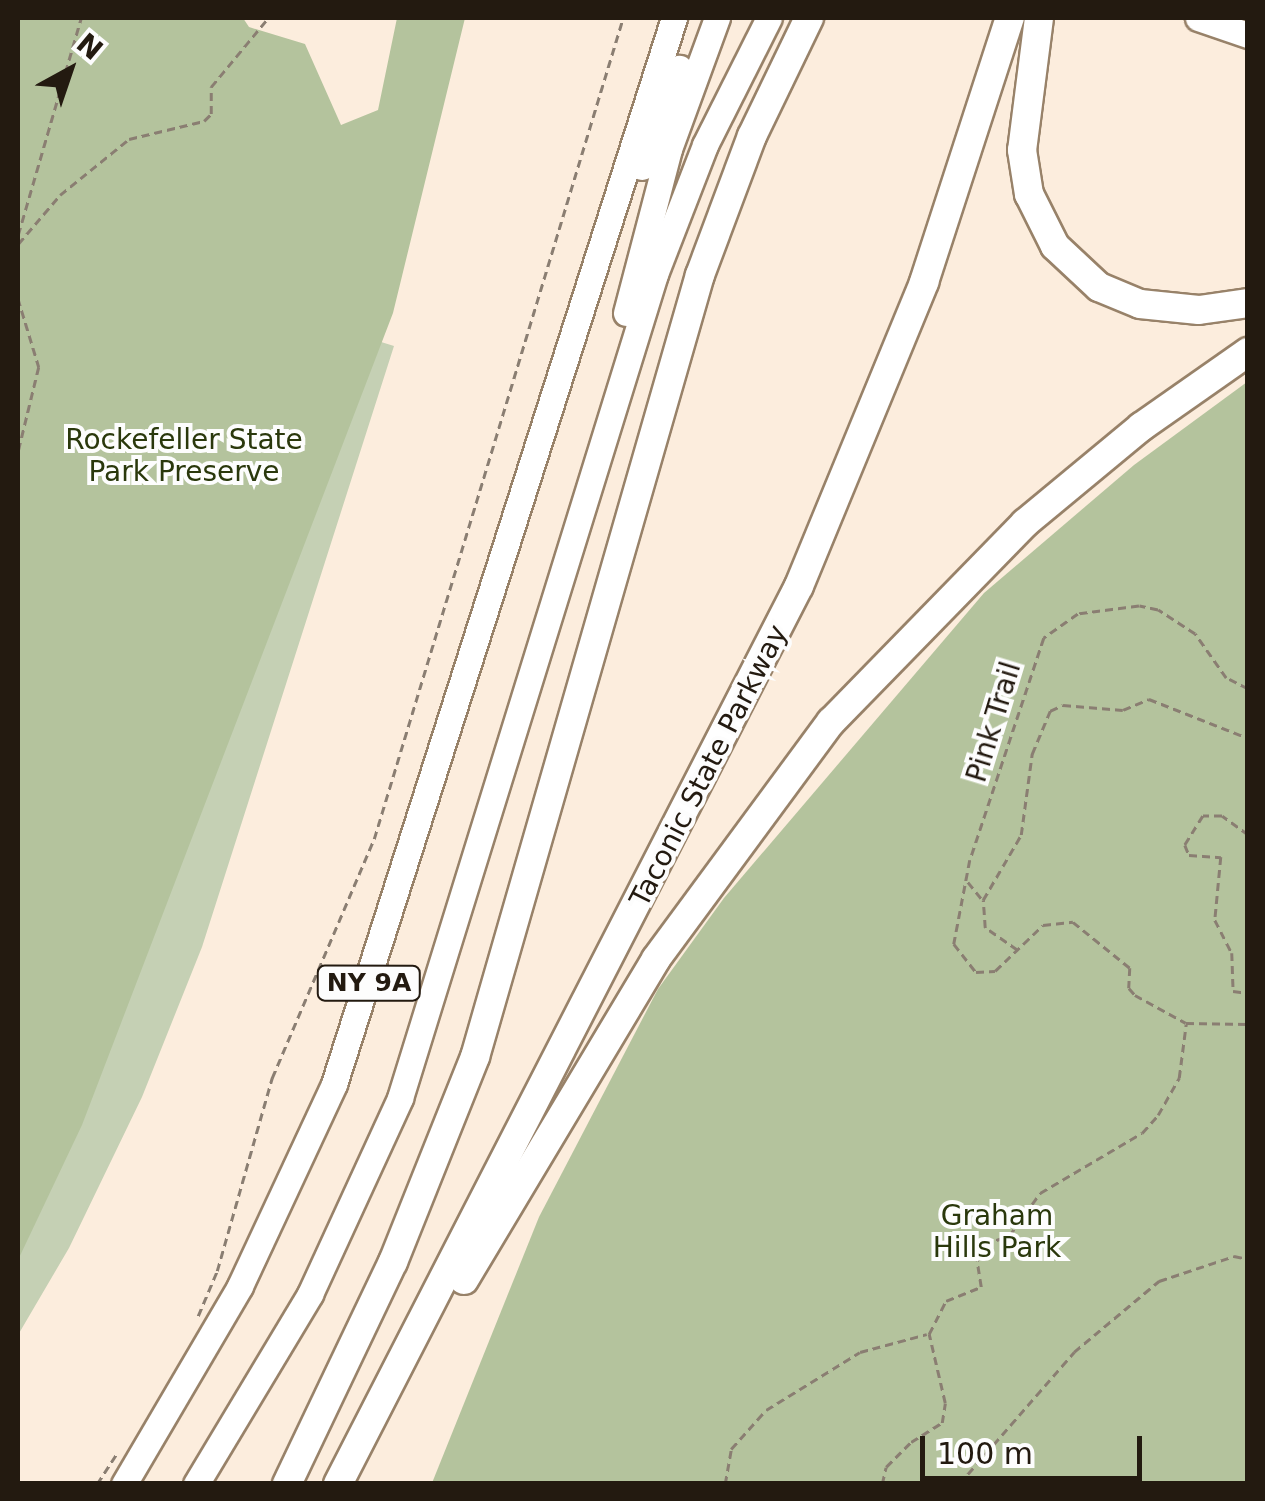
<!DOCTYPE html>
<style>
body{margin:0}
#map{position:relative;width:1265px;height:1501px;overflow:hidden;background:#fceddd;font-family:"DejaVu Sans",sans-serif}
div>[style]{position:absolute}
.green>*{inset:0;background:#c5d0b4}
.forest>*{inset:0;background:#b4c39d}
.path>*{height:2.5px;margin-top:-1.25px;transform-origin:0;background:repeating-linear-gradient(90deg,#8a7e72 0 8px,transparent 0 13px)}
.roads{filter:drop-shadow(2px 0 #988269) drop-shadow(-2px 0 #988269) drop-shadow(0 2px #988269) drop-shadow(0 -2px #988269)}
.primary>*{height:25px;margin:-12.5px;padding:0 12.5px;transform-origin:12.5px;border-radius:12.5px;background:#fff}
.motorway>*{height:28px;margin:-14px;padding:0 14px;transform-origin:14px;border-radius:14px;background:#fff}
span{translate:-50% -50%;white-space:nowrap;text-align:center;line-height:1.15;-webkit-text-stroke:8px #fdfdfd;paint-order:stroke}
.shield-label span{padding:2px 8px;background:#fdfdfd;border:2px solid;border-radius:8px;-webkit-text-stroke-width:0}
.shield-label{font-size:25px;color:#231a10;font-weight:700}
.park-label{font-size:28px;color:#2a380c}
.street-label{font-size:28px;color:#231a10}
.frame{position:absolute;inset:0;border:20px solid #231a10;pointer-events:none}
.north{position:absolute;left:20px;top:20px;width:100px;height:100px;-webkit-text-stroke:8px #fdfdfd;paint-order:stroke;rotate:40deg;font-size:28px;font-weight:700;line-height:40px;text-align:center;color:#231a10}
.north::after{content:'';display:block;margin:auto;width:35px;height:45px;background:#231a10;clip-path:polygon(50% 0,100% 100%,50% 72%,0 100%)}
.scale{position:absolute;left:920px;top:1436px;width:222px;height:45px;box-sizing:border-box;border:5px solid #231a10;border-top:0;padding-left:12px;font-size:30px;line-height:35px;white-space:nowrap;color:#231a10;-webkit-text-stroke:8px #fdfdfd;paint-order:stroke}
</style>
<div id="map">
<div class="green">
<i style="clip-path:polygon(18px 18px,31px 233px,394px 346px,202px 947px,142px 1097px,69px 1248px,18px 1335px)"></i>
</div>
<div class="forest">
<i style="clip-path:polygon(18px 18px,243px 18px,249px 27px,305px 44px,341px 125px,378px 110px,397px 18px,465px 18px,393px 313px,82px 1125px,18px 1260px)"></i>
<i style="clip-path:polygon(1247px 382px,1247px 1483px,432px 1483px,539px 1217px,658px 989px,724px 898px,984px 593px,1134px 465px)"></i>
</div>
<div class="path">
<i style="left:18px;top:235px;width:226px;rotate:-73.8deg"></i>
<i style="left:18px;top:244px;width:65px;rotate:-49.4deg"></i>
<i style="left:60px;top:195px;width:89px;rotate:-39.1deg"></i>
<i style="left:129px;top:139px;width:77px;rotate:-13.5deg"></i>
<i style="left:204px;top:121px;width:10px;rotate:-45deg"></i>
<i style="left:211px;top:114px;width:27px;rotate:-90deg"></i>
<i style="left:211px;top:87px;width:89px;rotate:-50.4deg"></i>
<i style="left:18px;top:298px;width:72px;rotate:73.1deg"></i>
<i style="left:39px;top:367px;width:89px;rotate:103.7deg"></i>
<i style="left:1248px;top:689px;width:25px;rotate:-153deg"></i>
<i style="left:1226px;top:678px;width:54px;rotate:-125.2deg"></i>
<i style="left:1195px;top:634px;width:44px;rotate:-147deg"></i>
<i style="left:1158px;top:610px;width:19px;rotate:-168deg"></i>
<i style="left:1139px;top:606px;width:62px;rotate:172.5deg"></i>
<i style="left:1078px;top:614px;width:42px;rotate:144.8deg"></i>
<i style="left:1044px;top:638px;width:234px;rotate:108.4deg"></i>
<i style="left:970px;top:860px;width:86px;rotate:100.8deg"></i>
<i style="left:954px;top:944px;width:36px;rotate:52deg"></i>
<i style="left:976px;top:972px;width:19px;rotate:-3deg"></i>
<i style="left:995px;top:971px;width:66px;rotate:-43.8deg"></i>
<i style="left:1043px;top:925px;width:30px;rotate:-6deg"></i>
<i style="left:1073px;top:922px;width:73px;rotate:38.9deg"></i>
<i style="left:1130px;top:968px;width:20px;rotate:93deg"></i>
<i style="left:1129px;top:988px;width:9px;rotate:49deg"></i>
<i style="left:1135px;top:995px;width:58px;rotate:28.8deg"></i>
<i style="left:1186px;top:1023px;width:62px;rotate:0.9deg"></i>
<i style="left:1248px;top:770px;width:10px;rotate:90deg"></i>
<i style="left:1248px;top:835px;width:32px;rotate:-144deg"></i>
<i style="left:1222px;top:816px;width:19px;rotate:180deg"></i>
<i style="left:1203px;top:816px;width:34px;rotate:122deg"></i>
<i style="left:1185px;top:845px;width:11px;rotate:68deg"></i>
<i style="left:1189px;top:855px;width:32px;rotate:4deg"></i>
<i style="left:1221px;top:857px;width:63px;rotate:95.4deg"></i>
<i style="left:1215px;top:920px;width:37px;rotate:63deg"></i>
<i style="left:1232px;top:953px;width:38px;rotate:88deg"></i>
<i style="left:1233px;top:991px;width:15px;rotate:8deg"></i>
<i style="left:968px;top:882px;width:22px;rotate:51deg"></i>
<i style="left:1017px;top:950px;width:39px;rotate:-145deg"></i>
<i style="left:985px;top:928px;width:28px;rotate:-94deg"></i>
<i style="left:983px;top:900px;width:75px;rotate:-59.7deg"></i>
<i style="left:1021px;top:835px;width:82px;rotate:-82.3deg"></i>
<i style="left:1032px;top:754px;width:47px;rotate:-67.3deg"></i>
<i style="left:1050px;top:711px;width:14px;rotate:-25deg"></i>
<i style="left:1063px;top:705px;width:60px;rotate:4.8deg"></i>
<i style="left:1123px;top:710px;width:28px;rotate:-23deg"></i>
<i style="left:1149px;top:699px;width:106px;rotate:21.5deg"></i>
<i style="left:198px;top:1316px;width:49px;rotate:-67.1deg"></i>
<i style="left:217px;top:1271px;width:201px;rotate:-74.1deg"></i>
<i style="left:272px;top:1078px;width:260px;rotate:-66.9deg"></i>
<i style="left:374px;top:839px;width:858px;rotate:-73.13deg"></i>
<i style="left:97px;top:1484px;width:38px;rotate:-57deg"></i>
<i style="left:725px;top:1484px;width:36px;rotate:-80deg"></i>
<i style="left:731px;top:1449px;width:52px;rotate:-48.1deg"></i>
<i style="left:766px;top:1410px;width:110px;rotate:-31.7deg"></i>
<i style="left:860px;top:1352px;width:69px;rotate:-15deg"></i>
<i style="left:882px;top:1484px;width:17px;rotate:-77deg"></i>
<i style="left:886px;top:1467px;width:35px;rotate:-45deg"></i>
<i style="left:911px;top:1442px;width:36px;rotate:-32deg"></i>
<i style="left:942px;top:1423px;width:20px;rotate:-81deg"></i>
<i style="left:945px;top:1403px;width:71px;rotate:-103.1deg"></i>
<i style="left:929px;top:1334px;width:37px;rotate:-63deg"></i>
<i style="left:946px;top:1301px;width:38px;rotate:-22deg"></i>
<i style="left:981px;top:1287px;width:26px;rotate:-99deg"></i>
<i style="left:977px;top:1261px;width:18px;rotate:-68deg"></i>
<i style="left:984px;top:1244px;width:26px;rotate:-18deg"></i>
<i style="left:1009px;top:1236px;width:53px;rotate:-54.2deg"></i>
<i style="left:1040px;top:1193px;width:118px;rotate:-30.5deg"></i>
<i style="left:1142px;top:1133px;width:24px;rotate:-48deg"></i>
<i style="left:1158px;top:1115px;width:43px;rotate:-60.4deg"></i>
<i style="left:1179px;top:1078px;width:54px;rotate:-82.6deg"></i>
<i style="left:959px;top:1484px;width:175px;rotate:-48.9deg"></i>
<i style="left:1074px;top:1352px;width:111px;rotate:-39.9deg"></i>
<i style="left:1159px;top:1281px;width:79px;rotate:-18.4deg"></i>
<i style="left:1234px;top:1256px;width:14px;rotate:12deg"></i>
</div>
<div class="roads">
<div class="primary">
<i style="left:1198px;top:18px;width:53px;rotate:18.8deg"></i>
<i style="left:642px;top:167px;width:106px;rotate:-69.5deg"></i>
<i style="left:626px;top:313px;width:170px;rotate:-75.3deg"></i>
<i style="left:669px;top:149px;width:140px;rotate:-69.9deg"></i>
<i style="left:124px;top:1484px;width:229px;rotate:-59.6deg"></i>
<i style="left:240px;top:1286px;width:223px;rotate:-65deg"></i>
<i style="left:334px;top:1084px;width:1119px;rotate:-72.31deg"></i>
<i style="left:196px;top:1484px;width:222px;rotate:-59deg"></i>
<i style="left:310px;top:1294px;width:216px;rotate:-65.3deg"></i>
<i style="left:400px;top:1098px;width:863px;rotate:-72.8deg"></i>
<i style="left:655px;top:274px;width:138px;rotate:-68.8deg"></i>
<i style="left:705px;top:145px;width:142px;rotate:-63.3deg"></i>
</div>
<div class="motorway">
<i style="left:1039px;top:18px;width:133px;rotate:97.3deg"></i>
<i style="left:1022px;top:150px;width:45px;rotate:81deg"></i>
<i style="left:1029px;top:194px;width:58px;rotate:63.4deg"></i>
<i style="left:1055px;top:246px;width:60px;rotate:43deg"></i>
<i style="left:1099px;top:287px;width:44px;rotate:22.5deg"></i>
<i style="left:1140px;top:304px;width:59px;rotate:5.8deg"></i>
<i style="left:1199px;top:310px;width:49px;rotate:-8.1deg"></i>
<i style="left:464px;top:1280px;width:374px;rotate:-59.1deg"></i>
<i style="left:656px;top:959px;width:295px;rotate:-53.6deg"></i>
<i style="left:831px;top:722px;width:278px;rotate:-45.7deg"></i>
<i style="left:1025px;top:523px;width:151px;rotate:-39.6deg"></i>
<i style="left:1141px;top:427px;width:131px;rotate:-35deg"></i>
<i style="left:287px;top:1484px;width:246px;rotate:-64.5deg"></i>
<i style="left:393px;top:1262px;width:221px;rotate:-68.2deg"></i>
<i style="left:475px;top:1057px;width:814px;rotate:-73.95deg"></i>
<i style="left:700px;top:275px;width:148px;rotate:-69.5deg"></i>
<i style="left:752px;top:136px;width:131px;rotate:-64.2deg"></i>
<i style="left:338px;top:1484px;width:1009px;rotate:-62.83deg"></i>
<i style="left:799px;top:586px;width:329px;rotate:-67.6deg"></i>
<i style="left:924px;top:282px;width:278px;rotate:-72deg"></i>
</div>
</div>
<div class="shield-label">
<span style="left:369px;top:983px">NY 9A</span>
</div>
<div class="park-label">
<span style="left:184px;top:456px">Rockefeller State<br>Park Preserve</span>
<span style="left:997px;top:1232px">Graham<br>Hills Park</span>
</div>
<div class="street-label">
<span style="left:994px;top:722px;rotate:-73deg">Pink Trail</span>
<span style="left:709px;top:766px;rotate:-63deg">Taconic State Parkway</span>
</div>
<div class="frame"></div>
<div class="north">N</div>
<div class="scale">100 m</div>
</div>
